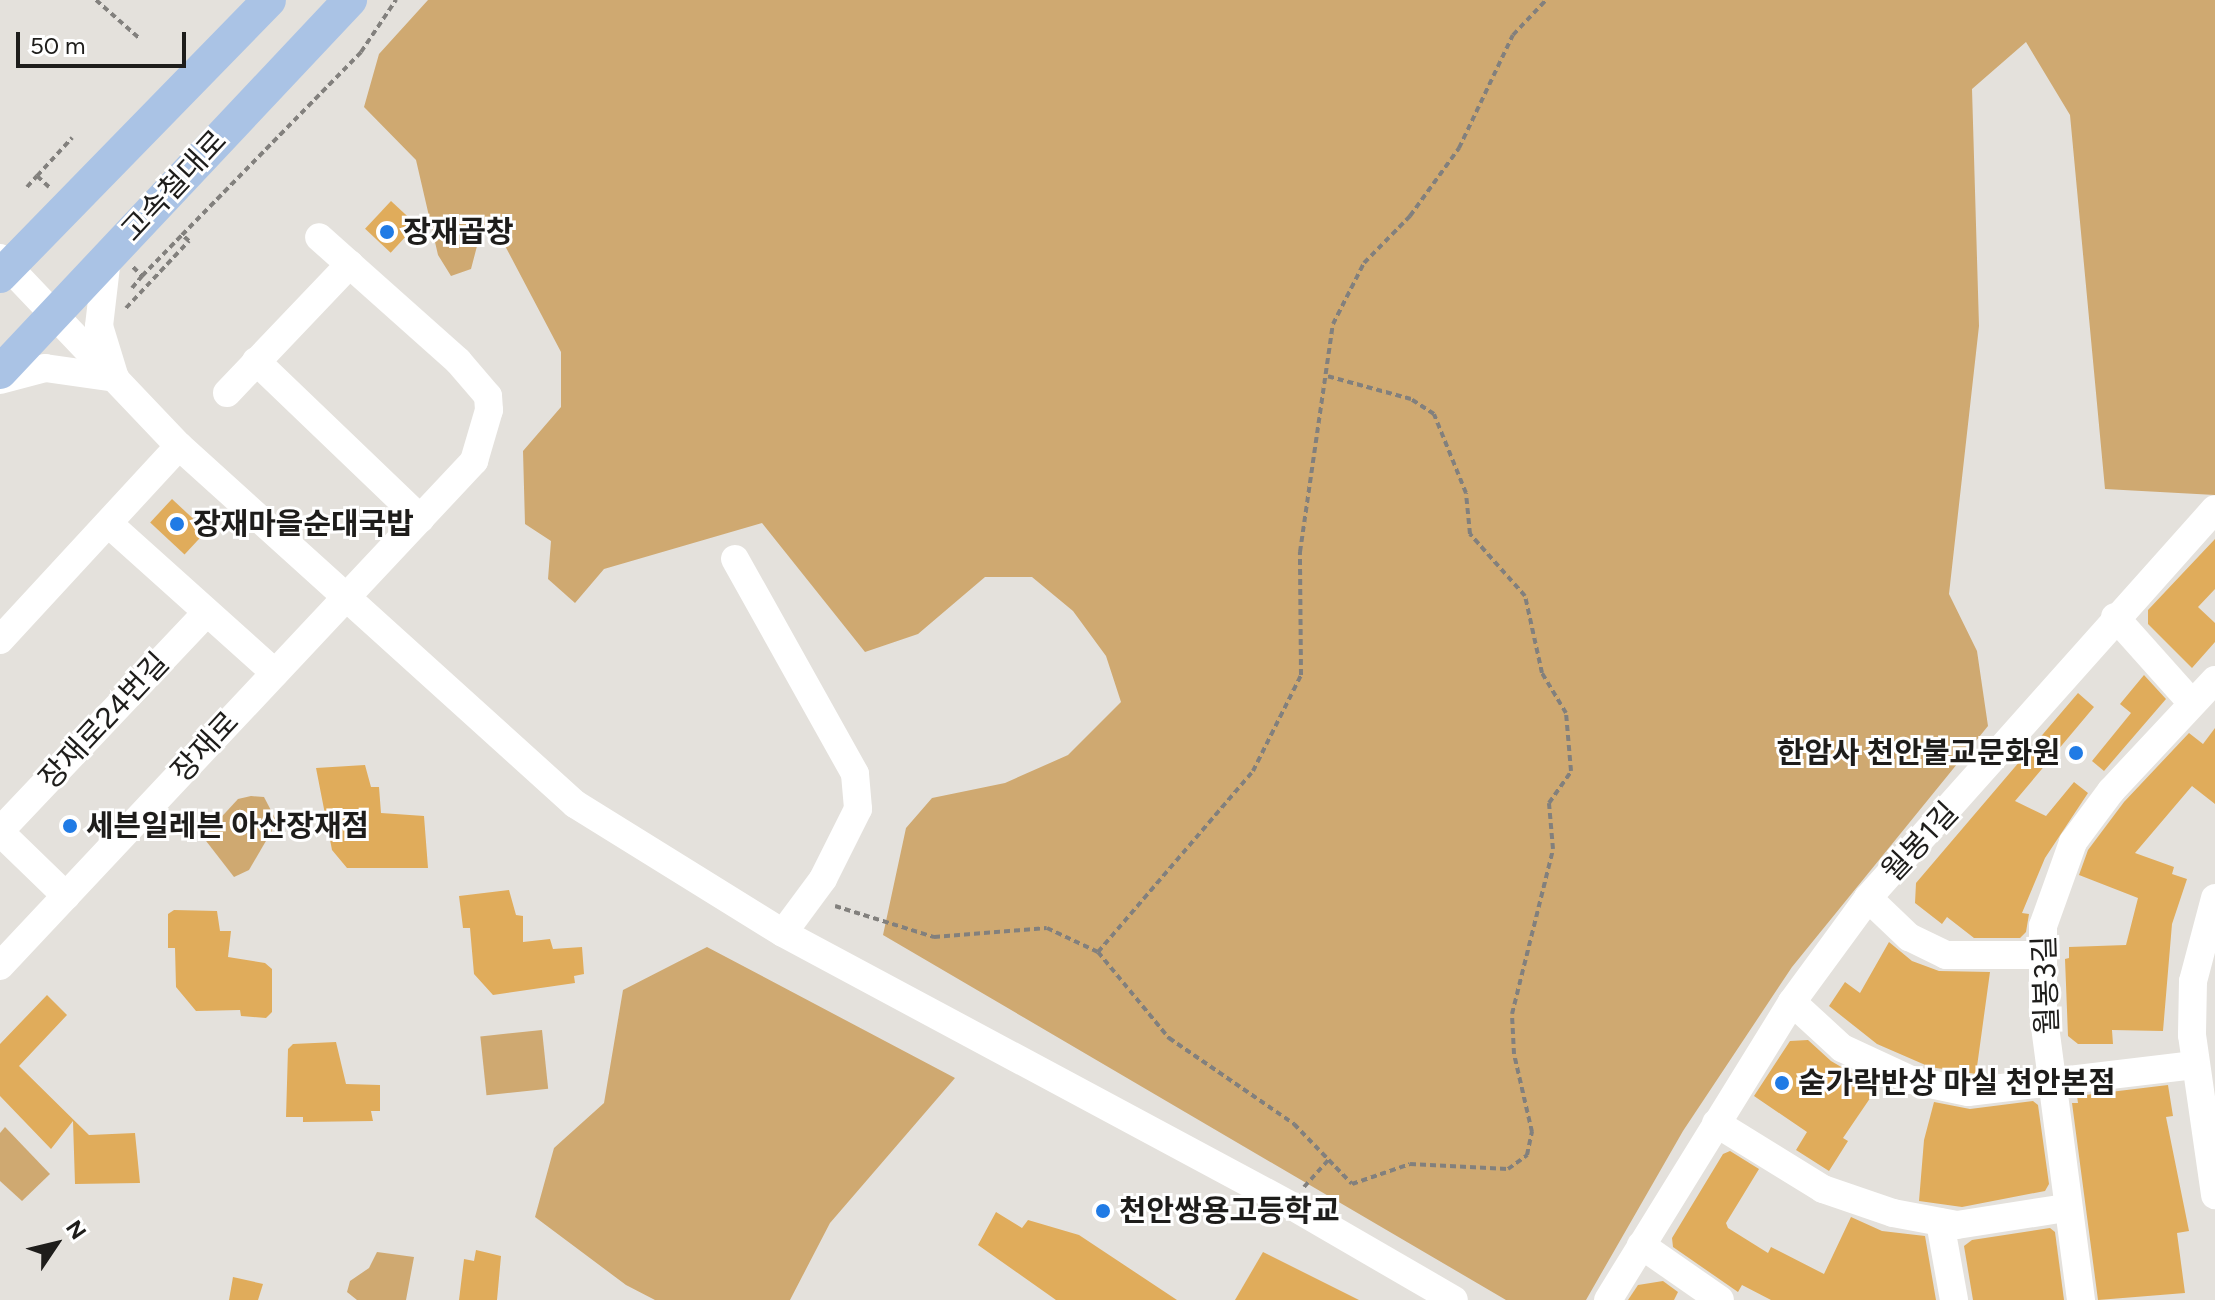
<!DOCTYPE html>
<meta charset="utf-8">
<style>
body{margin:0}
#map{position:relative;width:2215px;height:1300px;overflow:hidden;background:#e4e1dc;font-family:Figtree,"Noto Sans KR",sans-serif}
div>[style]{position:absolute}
.green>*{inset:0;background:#cfa971;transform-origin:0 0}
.building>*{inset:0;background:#e0ac5b;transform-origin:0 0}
.path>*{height:4px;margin-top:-2px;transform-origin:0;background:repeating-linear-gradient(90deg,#82807d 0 6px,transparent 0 10px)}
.minor>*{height:28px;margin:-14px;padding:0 14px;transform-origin:14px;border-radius:14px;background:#fff}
.major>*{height:34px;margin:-17px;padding:0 17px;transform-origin:17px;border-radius:17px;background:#aac3e5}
.dots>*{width:22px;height:22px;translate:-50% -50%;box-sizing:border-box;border:4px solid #fff;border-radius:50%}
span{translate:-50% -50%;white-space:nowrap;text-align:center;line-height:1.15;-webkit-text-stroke:6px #fff;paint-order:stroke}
.street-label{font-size:30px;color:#1e1d1b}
.poi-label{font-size:30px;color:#1e1d1b;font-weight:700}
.left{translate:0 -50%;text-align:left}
.right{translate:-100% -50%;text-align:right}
.north{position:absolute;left:16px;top:1204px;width:80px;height:80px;-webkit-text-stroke:6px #fff;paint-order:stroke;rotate:55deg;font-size:22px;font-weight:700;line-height:32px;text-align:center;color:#1e1d1b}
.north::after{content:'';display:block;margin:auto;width:28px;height:36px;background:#1e1d1b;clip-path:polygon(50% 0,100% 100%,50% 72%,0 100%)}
.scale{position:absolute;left:16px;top:32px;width:170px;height:36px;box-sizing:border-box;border:4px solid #1e1d1b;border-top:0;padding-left:10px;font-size:24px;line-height:28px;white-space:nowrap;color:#1e1d1b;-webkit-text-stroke:6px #fff;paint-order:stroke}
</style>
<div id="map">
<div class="green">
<i style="clip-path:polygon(428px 0,2215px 0,2215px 495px,2105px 489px,2070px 115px,2026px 42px,1972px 89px,1979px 326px,1949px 594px,1977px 651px,1988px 726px,1792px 967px,1683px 1131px,1586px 1300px,1506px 1300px,883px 935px,906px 828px,932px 798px,1005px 783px,1068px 755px,1121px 702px,1106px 656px,1073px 611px,1032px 577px,985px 577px,918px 634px,865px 652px,762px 523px,604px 569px,575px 603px,548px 579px,551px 541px,525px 524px,523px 451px,561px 407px,561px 352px,502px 240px,481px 231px,471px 269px,451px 276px,438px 255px,416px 160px,364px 107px,379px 54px)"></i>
<i style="clip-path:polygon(251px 796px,264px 797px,277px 822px,249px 870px,234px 877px,203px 837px,238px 799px)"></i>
<i style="clip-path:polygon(707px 947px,955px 1078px,830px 1223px,790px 1300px,655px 1300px,626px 1285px,535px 1217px,554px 1148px,604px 1103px,623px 990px)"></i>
<i style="left:542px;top:1030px;width:59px;height:62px;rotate:84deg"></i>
<i style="clip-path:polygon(5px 1127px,50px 1174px,22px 1201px,0 1181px,0 1133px)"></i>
<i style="clip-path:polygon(377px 1252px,414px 1257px,406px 1300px,357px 1300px,347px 1292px,350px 1281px,369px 1268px)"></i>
</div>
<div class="building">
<i style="left:391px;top:201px;width:35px;height:38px;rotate:43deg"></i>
<i style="left:172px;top:499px;width:47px;height:32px;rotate:43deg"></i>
<i style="clip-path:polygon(2215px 539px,2215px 589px,2198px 607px,2215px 623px,2215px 642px,2192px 668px,2148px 624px,2148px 610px)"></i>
<i style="clip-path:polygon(2144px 675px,2166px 699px,2104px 771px,2092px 761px,2131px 713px,2120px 704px)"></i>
<i style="clip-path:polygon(2078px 693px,2094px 707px,2015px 801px,2046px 816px,2074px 782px,2088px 793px,2045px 858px,2022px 913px,2029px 914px,2026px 932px,2020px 938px,1974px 938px,1947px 917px,1942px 924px,1915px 903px,1916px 883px)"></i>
<i style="clip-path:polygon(2215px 728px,2215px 804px,2192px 786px,2135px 853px,2174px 867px,2172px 874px,2187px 879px,2172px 924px,2163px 1031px,2112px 1030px,2113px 1044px,2078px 1044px,2068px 1036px,2065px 959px,2069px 958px,2069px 947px,2126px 945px,2138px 898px,2079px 875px,2088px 850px,2124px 802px,2189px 733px,2203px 744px)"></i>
<i style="clip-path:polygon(365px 765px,371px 787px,379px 787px,381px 813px,424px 816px,428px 868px,347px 868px,332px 850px,316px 768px)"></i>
<i style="clip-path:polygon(509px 890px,516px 915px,523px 916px,523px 942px,550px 939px,553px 949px,582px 947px,584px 974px,574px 976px,575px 983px,493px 995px,474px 974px,470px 928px,463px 928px,459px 896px)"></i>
<i style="clip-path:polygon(174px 910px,217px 911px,220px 931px,231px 931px,228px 957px,265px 963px,272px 969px,272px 1012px,266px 1018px,241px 1016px,240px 1010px,196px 1011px,176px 987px,175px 948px,168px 948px,168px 914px)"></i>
<i style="clip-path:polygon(1889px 942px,1912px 961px,1939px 971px,1990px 972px,1976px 1074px,1930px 1067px,1877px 1044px,1829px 1006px,1845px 982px,1860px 993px)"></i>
<i style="clip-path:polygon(47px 995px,67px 1015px,19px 1066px,89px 1135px,135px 1133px,140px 1183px,75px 1184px,73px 1121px,51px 1149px,0 1096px,0 1044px)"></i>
<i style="clip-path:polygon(1808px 1040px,1831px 1061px,1877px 1088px,1843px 1138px,1848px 1141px,1829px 1171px,1796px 1150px,1807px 1132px,1754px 1096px,1790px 1041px)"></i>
<i style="clip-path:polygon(336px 1042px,346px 1084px,380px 1085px,380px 1111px,371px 1111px,373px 1121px,303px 1122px,303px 1117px,286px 1117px,288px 1049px,293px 1044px)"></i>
<i style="clip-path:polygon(2168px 1085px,2173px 1116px,2166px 1117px,2189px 1231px,2177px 1233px,2185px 1293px,2098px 1300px,2072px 1103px,2078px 1103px,2077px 1096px)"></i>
<i style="clip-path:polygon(2033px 1101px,2038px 1105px,2049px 1184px,2045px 1191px,1962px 1207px,1919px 1201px,1924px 1140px,1934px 1102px,1970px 1109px)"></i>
<i style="clip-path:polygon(1730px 1151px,1759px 1169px,1726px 1223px,1728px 1228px,1768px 1253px,1771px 1247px,1824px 1274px,1851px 1217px,1882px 1231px,1925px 1236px,1936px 1300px,1771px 1300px,1742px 1285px,1738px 1292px,1673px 1247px,1672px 1238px,1723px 1154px)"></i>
<i style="clip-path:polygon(996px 1212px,1022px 1228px,1028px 1220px,1079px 1235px,1177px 1300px,1056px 1300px,978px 1245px)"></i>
<i style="clip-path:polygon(2050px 1228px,2055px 1232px,2064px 1300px,1973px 1300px,1964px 1246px,1972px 1240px)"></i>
<i style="clip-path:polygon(476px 1250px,501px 1256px,497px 1300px,459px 1300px,464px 1259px,474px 1261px)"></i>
<i style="clip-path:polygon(1263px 1252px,1359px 1300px,1235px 1300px)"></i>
<i style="clip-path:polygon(233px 1277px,263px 1284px,258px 1300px,229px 1300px)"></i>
<i style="clip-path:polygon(1663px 1281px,1678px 1292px,1674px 1300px,1628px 1300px,1638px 1285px)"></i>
</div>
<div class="path">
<i style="left:96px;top:0;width:57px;rotate:41.5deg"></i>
<i style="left:27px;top:187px;width:15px;rotate:-48deg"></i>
<i style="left:49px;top:187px;width:16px;rotate:-137deg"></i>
<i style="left:37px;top:176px;width:52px;rotate:-47.4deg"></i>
<i style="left:133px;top:267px;width:13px;rotate:45deg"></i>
<i style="left:142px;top:276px;width:57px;rotate:-45.7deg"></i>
<i style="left:132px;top:288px;width:16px;rotate:-50deg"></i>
<i style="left:126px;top:308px;width:92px;rotate:-46.8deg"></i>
<i style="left:189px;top:241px;width:9px;rotate:-139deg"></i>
<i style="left:182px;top:235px;width:256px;rotate:-45.6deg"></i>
<i style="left:361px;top:52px;width:63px;rotate:-56.1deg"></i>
<i style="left:835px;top:906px;width:104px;rotate:17.4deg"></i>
<i style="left:934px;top:937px;width:113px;rotate:-4.6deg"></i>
<i style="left:1047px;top:928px;width:56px;rotate:25.2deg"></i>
<i style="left:1098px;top:952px;width:238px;rotate:-49.4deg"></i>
<i style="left:1253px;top:771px;width:107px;rotate:-63.4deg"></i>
<i style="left:1301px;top:675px;width:123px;rotate:-90.5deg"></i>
<i style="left:1300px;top:552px;width:230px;rotate:-81.8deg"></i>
<i style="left:1333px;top:324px;width:68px;rotate:-63.1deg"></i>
<i style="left:1364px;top:263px;width:66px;rotate:-45.6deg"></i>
<i style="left:1410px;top:216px;width:84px;rotate:-54.2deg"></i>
<i style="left:1459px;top:148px;width:125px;rotate:-64.5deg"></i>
<i style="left:1513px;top:35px;width:48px;rotate:-46.7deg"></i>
<i style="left:1098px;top:952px;width:112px;rotate:50.5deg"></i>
<i style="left:1169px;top:1038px;width:152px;rotate:34.5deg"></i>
<i style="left:1294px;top:1124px;width:83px;rotate:46deg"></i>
<i style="left:1352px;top:1184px;width:61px;rotate:-19deg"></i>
<i style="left:1410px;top:1164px;width:98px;rotate:2.9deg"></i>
<i style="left:1508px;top:1169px;width:24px;rotate:-36deg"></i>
<i style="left:1527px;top:1155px;width:24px;rotate:-78deg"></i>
<i style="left:1532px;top:1132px;width:80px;rotate:-103deg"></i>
<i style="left:1514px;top:1054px;width:40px;rotate:-92.9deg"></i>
<i style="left:1512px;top:1014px;width:170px;rotate:-76deg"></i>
<i style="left:1553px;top:849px;width:46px;rotate:-95deg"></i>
<i style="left:1549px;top:803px;width:39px;rotate:-55deg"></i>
<i style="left:1571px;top:771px;width:58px;rotate:-94.9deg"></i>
<i style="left:1566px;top:713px;width:47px;rotate:-121deg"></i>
<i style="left:1542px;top:673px;width:79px;rotate:-102.4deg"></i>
<i style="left:1525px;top:596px;width:83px;rotate:-131.6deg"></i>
<i style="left:1470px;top:534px;width:41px;rotate:-95.6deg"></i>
<i style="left:1466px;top:493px;width:85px;rotate:-112.1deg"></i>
<i style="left:1434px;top:414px;width:27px;rotate:-147deg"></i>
<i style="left:1411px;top:399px;width:87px;rotate:-164.7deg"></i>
<i style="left:1304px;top:1187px;width:38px;rotate:-48deg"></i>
</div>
<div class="minor">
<i style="left:0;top:258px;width:260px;rotate:46.4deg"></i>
<i style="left:179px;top:446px;width:534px;rotate:42.11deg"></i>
<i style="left:575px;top:804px;width:245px;rotate:31.8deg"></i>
<i style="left:783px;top:933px;width:578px;rotate:28.21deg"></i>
<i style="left:1292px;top:1206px;width:187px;rotate:30.1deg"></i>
<i style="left:256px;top:361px;width:228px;rotate:43.8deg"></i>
<i style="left:0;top:380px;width:47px;rotate:-14.9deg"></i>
<i style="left:45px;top:368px;width:71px;rotate:8.1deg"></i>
<i style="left:115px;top:378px;width:54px;rotate:-107.1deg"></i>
<i style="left:99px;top:326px;width:68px;rotate:-83.3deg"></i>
<i style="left:227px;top:393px;width:178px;rotate:-46.4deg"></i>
<i style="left:109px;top:524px;width:223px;rotate:41.9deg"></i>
<i style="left:735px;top:559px;width:246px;rotate:60.8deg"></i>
<i style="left:855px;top:774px;width:35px;rotate:85deg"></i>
<i style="left:858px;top:809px;width:78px;rotate:116.6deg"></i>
<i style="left:823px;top:879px;width:67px;rotate:126.5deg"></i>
<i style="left:2115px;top:617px;width:114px;rotate:48.2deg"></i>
<i style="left:0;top:640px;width:264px;rotate:-47.3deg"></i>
<i style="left:0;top:831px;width:301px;rotate:-46.6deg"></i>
<i style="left:0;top:832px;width:92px;rotate:44.1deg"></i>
<i style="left:1868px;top:898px;width:57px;rotate:43.6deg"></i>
<i style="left:1909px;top:937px;width:41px;rotate:25.9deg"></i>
<i style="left:1946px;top:955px;width:97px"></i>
<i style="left:2215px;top:898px;width:86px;rotate:104.8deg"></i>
<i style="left:2193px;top:981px;width:54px;rotate:91.1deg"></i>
<i style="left:2192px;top:1035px;width:162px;rotate:81.8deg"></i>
<i style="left:0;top:966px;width:693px;rotate:-46.81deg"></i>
<i style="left:474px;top:461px;width:53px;rotate:-73.6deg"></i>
<i style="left:489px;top:410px;width:14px;rotate:-94deg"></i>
<i style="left:488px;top:396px;width:46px;rotate:-130.6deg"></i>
<i style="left:458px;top:361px;width:186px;rotate:-138.3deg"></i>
<i style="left:1792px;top:1002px;width:68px;rotate:42.6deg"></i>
<i style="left:1842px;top:1048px;width:76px;rotate:24.9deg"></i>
<i style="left:1911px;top:1080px;width:58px;rotate:11.9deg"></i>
<i style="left:1968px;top:1092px;width:228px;rotate:-6.8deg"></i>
<i style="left:1716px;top:1123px;width:126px;rotate:31.7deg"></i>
<i style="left:1823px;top:1189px;width:74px;rotate:18.9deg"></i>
<i style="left:1893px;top:1213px;width:65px;rotate:10.6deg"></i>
<i style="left:1957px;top:1225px;width:110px;rotate:-8.9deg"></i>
<i style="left:1940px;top:1222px;width:79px;rotate:79.8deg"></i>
<i style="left:1641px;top:1245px;width:96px;rotate:34.8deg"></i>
<i style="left:1608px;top:1300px;width:350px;rotate:-58.3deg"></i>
<i style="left:1792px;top:1002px;width:129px;rotate:-53.8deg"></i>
<i style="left:1868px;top:898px;width:521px;rotate:-48.27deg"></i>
<i style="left:2081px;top:1300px;width:291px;rotate:-97.5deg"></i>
<i style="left:2043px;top:1011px;width:85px;rotate:-90deg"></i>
<i style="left:2043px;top:926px;width:89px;rotate:-70.3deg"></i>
<i style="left:2073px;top:842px;width:64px;rotate:-53.3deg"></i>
<i style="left:2111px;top:791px;width:152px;rotate:-46.9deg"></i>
</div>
<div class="major">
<i style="left:0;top:276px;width:385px;rotate:-45.7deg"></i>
<i style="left:0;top:372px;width:511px;rotate:-46.75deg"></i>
</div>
<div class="dots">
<i style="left:387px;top:232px;background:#207be5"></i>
<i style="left:177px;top:524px;background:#207be5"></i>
<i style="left:2076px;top:753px;background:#207be5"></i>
<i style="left:70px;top:826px;background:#207be5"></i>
<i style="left:1782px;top:1083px;background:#207be5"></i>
<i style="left:1103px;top:1211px;background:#207be5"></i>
</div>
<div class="street-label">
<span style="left:174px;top:186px;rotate:-47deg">고속철대로</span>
<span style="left:104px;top:721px;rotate:-47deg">장재로24번길</span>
<span style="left:205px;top:747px;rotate:-47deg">장재로</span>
<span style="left:1920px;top:842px;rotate:-47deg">월봉1길</span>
<span style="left:2046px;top:985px;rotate:-92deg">월봉3길</span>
</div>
<div class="poi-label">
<span class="left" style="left:403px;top:232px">장재곱창</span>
<span class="left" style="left:193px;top:524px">장재마을순대국밥</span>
<span class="right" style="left:2060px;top:753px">한암사 천안불교문화원</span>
<span class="left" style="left:86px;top:826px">세븐일레븐 아산장재점</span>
<span class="left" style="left:1798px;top:1083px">숟가락반상 마실 천안본점</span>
<span class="left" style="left:1119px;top:1211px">천안쌍용고등학교</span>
</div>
<div class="north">N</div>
<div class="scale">50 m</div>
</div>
